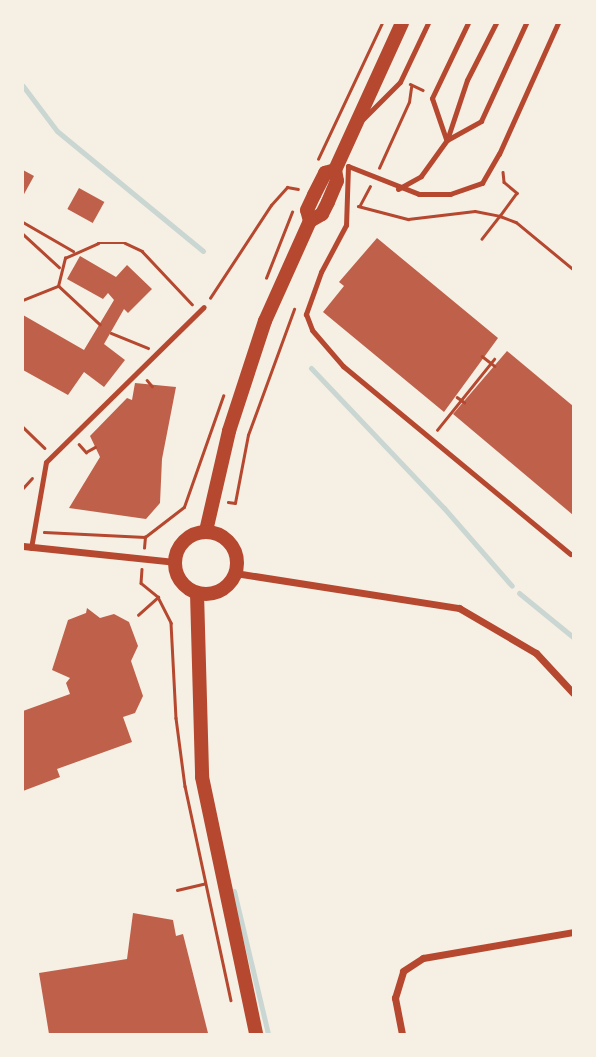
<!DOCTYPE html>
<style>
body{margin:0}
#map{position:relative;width:596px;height:1057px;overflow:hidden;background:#f6efe4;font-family:Montserrat,sans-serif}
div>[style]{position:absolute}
.stream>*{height:5px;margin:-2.5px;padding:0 2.5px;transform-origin:2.5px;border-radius:2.5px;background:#c9d6d2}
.building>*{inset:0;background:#bf614a;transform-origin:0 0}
.path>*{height:2.5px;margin:-1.25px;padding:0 1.25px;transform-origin:1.25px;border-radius:1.25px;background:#b5482f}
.service>*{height:5px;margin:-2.5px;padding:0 2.5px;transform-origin:2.5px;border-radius:2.5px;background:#b5482f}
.minor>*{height:7px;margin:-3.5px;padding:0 3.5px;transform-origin:3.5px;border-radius:3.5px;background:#b5482f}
.secondary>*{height:14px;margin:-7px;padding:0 7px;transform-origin:7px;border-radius:7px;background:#b5482f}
.secondary>.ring{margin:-7px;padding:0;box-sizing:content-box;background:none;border:14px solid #b5482f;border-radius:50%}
span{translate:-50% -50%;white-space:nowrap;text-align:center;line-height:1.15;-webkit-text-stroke:6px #f6efe4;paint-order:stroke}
.frame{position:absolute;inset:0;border:24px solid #f6efe4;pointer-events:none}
</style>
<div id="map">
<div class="stream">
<i style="left:23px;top:86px;width:56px;rotate:52.9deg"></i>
<i style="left:57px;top:131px;width:189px;rotate:39.4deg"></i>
<i style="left:311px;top:368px;width:193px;rotate:46.5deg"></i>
<i style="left:444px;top:508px;width:103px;rotate:48.9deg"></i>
<i style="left:519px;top:593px;width:70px;rotate:39.2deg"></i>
<i style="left:234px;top:891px;width:147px;rotate:76.6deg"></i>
</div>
<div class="building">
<i style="clip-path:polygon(23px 170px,34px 176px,23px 196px)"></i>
<i style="left:79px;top:188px;width:29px;height:24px;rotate:29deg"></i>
<i style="clip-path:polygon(377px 238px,498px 338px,444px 412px,323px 312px,344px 286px,339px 282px)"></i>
<i style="clip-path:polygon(80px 256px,116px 277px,127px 265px,152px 289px,128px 313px,124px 309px,104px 344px,125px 360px,104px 387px,84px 372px,68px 395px,23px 370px,23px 315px,84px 350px,114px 300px,108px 293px,103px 299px,67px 279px)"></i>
<i style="clip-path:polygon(507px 351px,573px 406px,573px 515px,453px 414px)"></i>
<i style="clip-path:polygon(135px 383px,176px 387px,162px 459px,160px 503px,146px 519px,69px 508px,100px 457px,90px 436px,127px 398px,132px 400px)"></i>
<i style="clip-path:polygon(87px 608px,100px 618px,114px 614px,129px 622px,138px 646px,131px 661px,143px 696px,135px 713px,123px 717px,132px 742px,57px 769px,60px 777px,23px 791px,23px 711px,70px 694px,66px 683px,70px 678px,52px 670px,68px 620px,86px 613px)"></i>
<i style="clip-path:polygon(133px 913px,173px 920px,176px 936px,183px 934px,208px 1033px,49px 1034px,39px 973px,127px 959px)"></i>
</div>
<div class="path">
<i style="left:410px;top:84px;width:14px;rotate:25deg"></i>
<i style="left:318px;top:159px;width:150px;rotate:-64.8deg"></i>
<i style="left:379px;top:168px;width:72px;rotate:-65.6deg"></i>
<i style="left:409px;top:102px;width:15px;rotate:-82deg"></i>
<i style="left:503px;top:172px;width:10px;rotate:84deg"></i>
<i style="left:504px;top:182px;width:17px;rotate:40deg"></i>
<i style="left:517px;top:193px;width:29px;rotate:126deg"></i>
<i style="left:500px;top:216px;width:17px;rotate:21deg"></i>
<i style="left:516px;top:222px;width:74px;rotate:39.5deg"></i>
<i style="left:360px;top:205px;width:21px;rotate:-62deg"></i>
<i style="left:358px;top:206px;width:52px;rotate:14.6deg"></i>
<i style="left:408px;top:219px;width:67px;rotate:-6.8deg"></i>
<i style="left:475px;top:211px;width:25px;rotate:11deg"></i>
<i style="left:500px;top:216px;width:29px;rotate:128deg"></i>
<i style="left:23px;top:222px;width:58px;rotate:30.1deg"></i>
<i style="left:23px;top:234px;width:49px;rotate:42.5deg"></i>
<i style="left:266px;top:278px;width:71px;rotate:-68.5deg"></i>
<i style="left:210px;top:298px;width:111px;rotate:-56.7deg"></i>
<i style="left:271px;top:205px;width:24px;rotate:-48deg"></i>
<i style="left:287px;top:187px;width:11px;rotate:10deg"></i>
<i style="left:23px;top:300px;width:38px;rotate:-22deg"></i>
<i style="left:100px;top:325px;width:57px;rotate:-137.1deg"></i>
<i style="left:58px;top:286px;width:29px;rotate:-76deg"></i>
<i style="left:65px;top:258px;width:36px;rotate:-24deg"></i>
<i style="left:98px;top:243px;width:27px"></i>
<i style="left:125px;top:243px;width:19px;rotate:25deg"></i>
<i style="left:142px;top:251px;width:73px;rotate:46.7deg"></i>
<i style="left:111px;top:333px;width:40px;rotate:22deg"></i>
<i style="left:482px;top:356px;width:16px;rotate:38deg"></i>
<i style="left:147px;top:380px;width:8px;rotate:50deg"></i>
<i style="left:457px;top:397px;width:9px;rotate:36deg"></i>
<i style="left:23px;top:427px;width:30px;rotate:44deg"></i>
<i style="left:437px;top:430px;width:91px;rotate:-51.2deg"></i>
<i style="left:79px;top:444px;width:11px;rotate:49deg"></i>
<i style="left:86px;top:452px;width:10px;rotate:-29deg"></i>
<i style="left:23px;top:488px;width:13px;rotate:-48deg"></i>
<i style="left:228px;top:502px;width:7px;rotate:8deg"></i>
<i style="left:235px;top:503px;width:69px;rotate:-79.2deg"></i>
<i style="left:248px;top:435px;width:134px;rotate:-69.9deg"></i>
<i style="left:44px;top:532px;width:101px;rotate:2.8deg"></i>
<i style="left:144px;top:548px;width:11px;rotate:-85deg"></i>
<i style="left:145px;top:537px;width:49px;rotate:-37.6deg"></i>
<i style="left:184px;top:507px;width:118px;rotate:-70.6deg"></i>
<i style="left:142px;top:569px;width:14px;rotate:94deg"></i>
<i style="left:141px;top:583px;width:22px;rotate:39deg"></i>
<i style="left:158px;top:597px;width:29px;rotate:63deg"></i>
<i style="left:171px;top:623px;width:95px;rotate:87deg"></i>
<i style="left:176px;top:718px;width:69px;rotate:82.5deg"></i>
<i style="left:185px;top:786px;width:219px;rotate:77.9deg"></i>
<i style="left:138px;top:615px;width:27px;rotate:-42deg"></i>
<i style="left:177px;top:890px;width:28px;rotate:-13deg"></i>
</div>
<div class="service">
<i style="left:363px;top:119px;width:52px;rotate:-45deg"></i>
<i style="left:400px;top:82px;width:65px;rotate:-64.6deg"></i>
<i style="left:446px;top:139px;width:43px;rotate:-108.9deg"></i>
<i style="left:432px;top:98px;width:83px;rotate:-64.4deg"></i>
<i style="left:447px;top:140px;width:39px;rotate:-29deg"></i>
<i style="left:481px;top:121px;width:108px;rotate:-65.3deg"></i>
<i style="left:348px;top:166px;width:59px;rotate:91.9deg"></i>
<i style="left:346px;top:225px;width:53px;rotate:118deg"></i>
<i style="left:321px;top:272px;width:45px;rotate:109.7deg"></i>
<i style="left:306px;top:314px;width:17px;rotate:69deg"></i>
<i style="left:312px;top:330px;width:48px;rotate:49.3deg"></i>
<i style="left:343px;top:366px;width:295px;rotate:39.6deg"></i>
<i style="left:348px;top:166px;width:76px;rotate:21.5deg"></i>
<i style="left:419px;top:194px;width:31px"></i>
<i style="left:450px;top:194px;width:34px;rotate:-19deg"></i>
<i style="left:482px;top:183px;width:34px;rotate:-60deg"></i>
<i style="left:499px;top:154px;width:144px;rotate:-65.8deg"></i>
<i style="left:398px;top:189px;width:26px;rotate:-29deg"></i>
<i style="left:421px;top:176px;width:44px;rotate:-54.2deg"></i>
<i style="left:447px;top:140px;width:63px;rotate:-71.6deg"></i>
<i style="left:467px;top:80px;width:64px;rotate:-63deg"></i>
<i style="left:31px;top:548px;width:87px;rotate:-80.1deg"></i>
<i style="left:46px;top:462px;width:221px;rotate:-44.5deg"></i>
</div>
<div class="minor">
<i style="left:23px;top:546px;width:152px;rotate:6deg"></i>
<i style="left:235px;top:573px;width:227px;rotate:8.9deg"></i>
<i style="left:459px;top:608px;width:89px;rotate:30.3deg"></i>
<i style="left:536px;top:653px;width:54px;rotate:47.2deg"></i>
<i style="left:402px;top:1034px;width:37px;rotate:-101deg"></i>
<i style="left:395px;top:998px;width:28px;rotate:-73deg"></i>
<i style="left:403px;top:971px;width:24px;rotate:-33deg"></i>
<i style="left:423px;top:958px;width:152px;rotate:-9.8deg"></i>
</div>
<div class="secondary">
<i style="left:310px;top:221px;width:11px;rotate:-105deg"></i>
<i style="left:307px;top:210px;width:17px;rotate:-65deg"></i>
<i style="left:314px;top:195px;width:25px;rotate:-63deg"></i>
<i style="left:325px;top:173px;width:10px;rotate:-17deg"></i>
<i style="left:206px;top:531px;width:103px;rotate:-77deg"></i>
<i style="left:229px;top:431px;width:116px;rotate:-71.9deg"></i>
<i style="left:265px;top:321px;width:110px;rotate:-65.8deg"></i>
<i style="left:310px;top:221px;width:14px;rotate:-30deg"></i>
<i style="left:322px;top:214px;width:13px;rotate:-63deg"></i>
<i style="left:328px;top:202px;width:23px;rotate:-67deg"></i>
<i style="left:337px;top:181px;width:11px;rotate:-100deg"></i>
<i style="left:335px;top:170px;width:162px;rotate:-65.5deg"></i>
<i class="ring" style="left:175px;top:532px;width:48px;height:48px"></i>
<i style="left:197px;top:593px;width:184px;rotate:88.4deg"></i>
<i style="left:202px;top:777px;width:263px;rotate:78.1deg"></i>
</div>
<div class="frame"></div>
</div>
